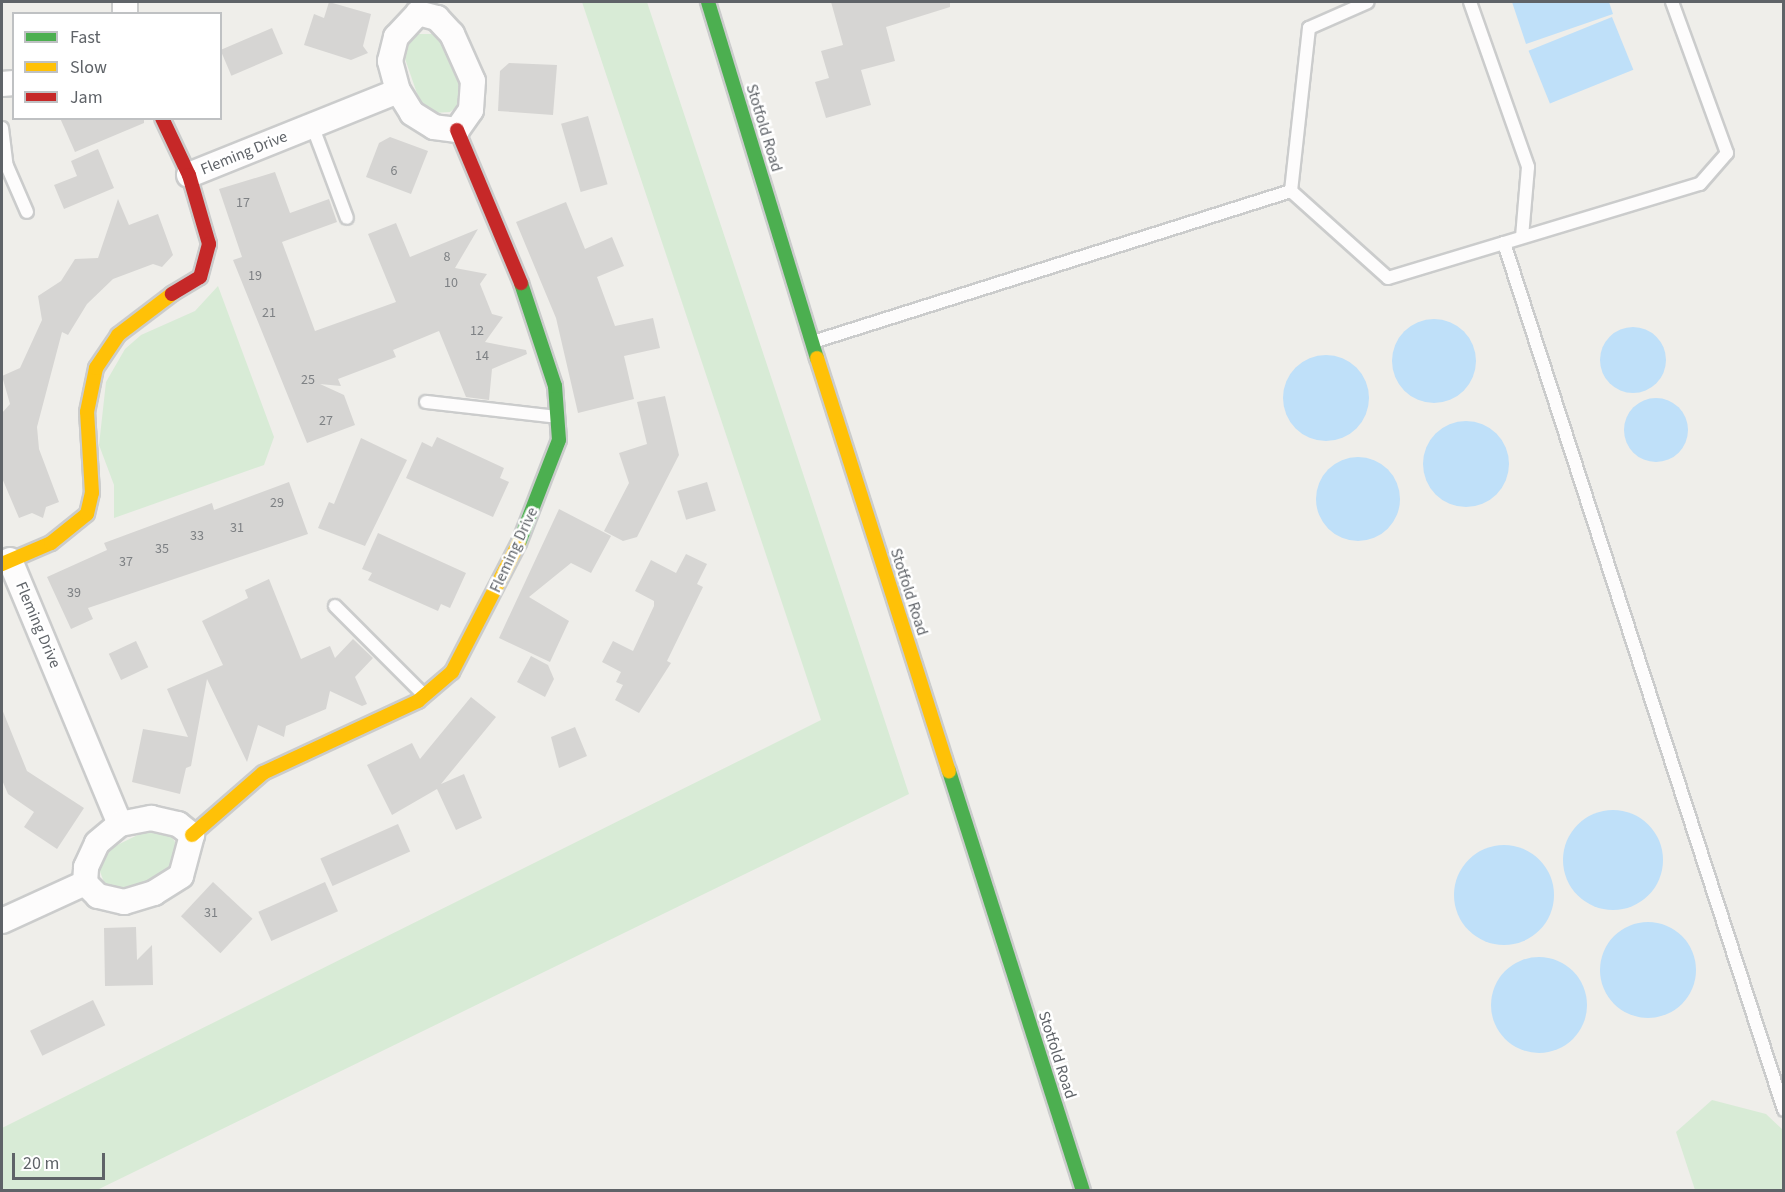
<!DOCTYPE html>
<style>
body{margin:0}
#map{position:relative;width:1785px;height:1192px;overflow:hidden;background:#efeeea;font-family:"Source Sans 3",sans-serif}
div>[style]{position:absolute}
.green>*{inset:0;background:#d8ebd6}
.water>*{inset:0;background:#bfe0f9;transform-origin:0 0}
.round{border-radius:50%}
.building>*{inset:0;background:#d6d5d3;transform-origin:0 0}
.roads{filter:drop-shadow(2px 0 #cbcccc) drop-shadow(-2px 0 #cbcccc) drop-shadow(0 2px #cbcccc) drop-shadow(0 -2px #cbcccc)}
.lane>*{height:12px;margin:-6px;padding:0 6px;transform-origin:6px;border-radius:6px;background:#fdfcfc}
.street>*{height:24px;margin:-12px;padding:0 12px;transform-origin:12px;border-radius:12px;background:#fdfcfc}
.fast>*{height:14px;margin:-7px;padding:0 7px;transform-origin:7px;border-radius:7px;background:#4caf50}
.slow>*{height:14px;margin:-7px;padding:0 7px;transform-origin:7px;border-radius:7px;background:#ffc107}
.jam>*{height:14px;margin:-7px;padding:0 7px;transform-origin:7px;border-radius:7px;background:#c62828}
span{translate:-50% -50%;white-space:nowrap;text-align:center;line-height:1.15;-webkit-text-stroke:5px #fff;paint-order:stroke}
.number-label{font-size:14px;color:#7e8184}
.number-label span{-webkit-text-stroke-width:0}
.street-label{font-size:16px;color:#5f6368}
.frame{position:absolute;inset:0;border:3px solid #5f6368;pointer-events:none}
.legend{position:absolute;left:12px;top:12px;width:210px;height:108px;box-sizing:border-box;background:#fff;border:2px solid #bfc1c3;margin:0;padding:8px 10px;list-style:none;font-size:18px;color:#5f6368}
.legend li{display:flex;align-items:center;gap:12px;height:30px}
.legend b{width:30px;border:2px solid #bfc1c3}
.scale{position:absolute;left:12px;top:1153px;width:93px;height:27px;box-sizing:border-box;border:3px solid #5f6368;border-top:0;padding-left:8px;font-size:18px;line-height:21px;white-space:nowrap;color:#5f6368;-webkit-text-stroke:4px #fff;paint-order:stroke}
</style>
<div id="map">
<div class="green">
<i style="clip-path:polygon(582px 2px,647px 2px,909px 794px,97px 1190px,2px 1190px,2px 1128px,821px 720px)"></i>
<i style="clip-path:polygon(416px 34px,432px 34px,444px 42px,463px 87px,459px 105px,450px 112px,433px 113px,420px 102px,403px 53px)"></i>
<i style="clip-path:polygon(218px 286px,274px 437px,264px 465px,114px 518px,114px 485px,99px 445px,106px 382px,125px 349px,141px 335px,195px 311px)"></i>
<i style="clip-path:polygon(150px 829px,168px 832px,178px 846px,170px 870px,126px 890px,105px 885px,98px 866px,107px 850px)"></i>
<i style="clip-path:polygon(1712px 1100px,1766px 1114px,1783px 1130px,1783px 1190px,1695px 1190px,1676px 1132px)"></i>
</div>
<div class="water">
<i style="clip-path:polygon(1512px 2px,1609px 2px,1613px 14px,1526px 44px)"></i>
<i style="left:1612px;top:17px;width:57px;height:90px;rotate:68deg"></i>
<i class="round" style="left:1392px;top:319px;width:84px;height:84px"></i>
<i class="round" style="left:1600px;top:327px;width:66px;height:66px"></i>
<i class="round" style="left:1283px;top:355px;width:86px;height:86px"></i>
<i class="round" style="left:1624px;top:398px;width:64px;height:64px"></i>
<i class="round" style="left:1423px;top:421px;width:86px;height:86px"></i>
<i class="round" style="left:1316px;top:457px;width:84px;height:84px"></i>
<i class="round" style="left:1563px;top:810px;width:100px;height:100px"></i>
<i class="round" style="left:1454px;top:845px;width:100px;height:100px"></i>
<i class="round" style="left:1600px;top:922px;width:96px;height:96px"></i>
<i class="round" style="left:1491px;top:957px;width:96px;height:96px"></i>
</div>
<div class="building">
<i style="clip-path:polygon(329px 2px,371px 14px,363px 46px,368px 53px,351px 60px,304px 45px,314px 14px,324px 18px)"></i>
<i style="clip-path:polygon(831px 2px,950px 2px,950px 7px,886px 27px,895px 61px,861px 70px,871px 105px,826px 118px,815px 82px,829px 78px,821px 51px,843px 45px)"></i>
<i style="left:272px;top:28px;width:28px;height:56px;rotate:67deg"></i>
<i style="clip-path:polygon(509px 63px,557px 65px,553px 115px,498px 111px,500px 71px)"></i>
<i style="left:588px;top:116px;width:71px;height:28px;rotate:74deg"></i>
<i style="clip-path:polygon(60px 118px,144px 118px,144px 123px,75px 152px)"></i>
<i style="clip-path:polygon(390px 137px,428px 151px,411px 194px,366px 177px,379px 143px)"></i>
<i style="clip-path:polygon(98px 149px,114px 188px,64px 209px,54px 185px,77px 176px,71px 161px)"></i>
<i style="clip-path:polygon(275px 172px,290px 213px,329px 199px,337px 222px,282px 242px,315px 331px,396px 302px,368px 234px,396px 223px,410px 257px,478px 229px,455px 268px,487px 274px,480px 284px,492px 314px,503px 317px,485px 342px,526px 350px,527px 354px,492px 369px,489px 400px,466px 397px,439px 331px,393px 350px,396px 357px,338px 379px,341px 386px,320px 384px,344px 395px,355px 425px,307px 443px,233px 260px,242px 257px,219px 189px)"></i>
<i style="clip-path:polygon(118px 199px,129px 225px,158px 214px,173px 255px,162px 267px,153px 264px,113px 279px,87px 304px,68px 335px,62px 332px,37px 427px,39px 449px,59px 502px,46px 507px,43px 518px,32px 513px,19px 518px,2px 478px,2px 413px,10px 404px,2px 376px,20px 368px,42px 320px,38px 296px,61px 281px,75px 259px,98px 258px)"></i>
<i style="clip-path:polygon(566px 202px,585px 249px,612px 237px,624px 266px,597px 277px,615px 326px,653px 318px,660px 348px,624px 356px,634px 399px,578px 413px,556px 318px,516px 222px)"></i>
<i style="clip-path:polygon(665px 396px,679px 455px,637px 537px,623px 541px,604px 531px,629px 483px,619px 453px,647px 444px,637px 402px)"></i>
<i style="clip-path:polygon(437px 437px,504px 468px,500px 478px,509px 482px,493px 517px,406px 478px,422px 442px,432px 447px)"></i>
<i style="clip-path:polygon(361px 438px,407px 460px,365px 546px,318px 528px,329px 502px,334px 504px)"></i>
<i style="clip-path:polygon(289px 482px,308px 534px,88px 608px,93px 619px,71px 629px,47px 577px,107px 550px,104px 543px,212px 503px,214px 510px)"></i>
<i style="left:707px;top:482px;width:30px;height:31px;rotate:73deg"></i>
<i style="clip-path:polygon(559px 509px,611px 536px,591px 573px,571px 563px,529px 597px,569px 621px,550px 662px,499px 638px)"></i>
<i style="clip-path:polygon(378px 533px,466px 573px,450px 608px,441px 604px,438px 611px,368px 580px,372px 573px,362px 569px)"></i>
<i style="clip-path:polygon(686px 554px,707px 564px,697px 584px,703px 587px,667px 661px,671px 663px,639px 713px,615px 700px,623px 685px,616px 682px,621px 672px,602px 662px,613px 641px,633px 651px,654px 606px,654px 601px,635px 591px,651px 560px,676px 573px)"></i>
<i style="clip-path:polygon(269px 579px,301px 659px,330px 646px,335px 658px,353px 639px,373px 658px,355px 677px,367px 704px,362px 706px,330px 691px,326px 709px,286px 726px,284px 737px,258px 725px,247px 762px,207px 679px,191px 766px,186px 768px,180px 794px,132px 782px,143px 729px,188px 737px,167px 689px,223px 665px,202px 621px,248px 598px,245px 590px)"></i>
<i style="left:136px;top:641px;width:29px;height:30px;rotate:65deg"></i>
<i style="clip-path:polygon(531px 656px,548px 665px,554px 679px,545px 697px,517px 682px)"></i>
<i style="clip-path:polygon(471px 697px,496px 717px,441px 784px,464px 774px,482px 818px,456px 830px,437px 789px,392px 815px,367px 765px,412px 743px,420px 759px)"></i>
<i style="clip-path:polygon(2px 709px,27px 771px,84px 808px,57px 849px,24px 827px,34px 812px,8px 794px,2px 780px)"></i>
<i style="clip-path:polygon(575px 727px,587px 756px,559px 768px,551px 737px)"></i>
<i style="left:398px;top:824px;width:30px;height:85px;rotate:66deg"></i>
<i style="left:213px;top:882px;width:54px;height:47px;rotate:43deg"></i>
<i style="left:325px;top:882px;width:32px;height:73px;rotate:66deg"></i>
<i style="clip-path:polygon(136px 927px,137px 960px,152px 945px,153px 985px,105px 986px,104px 928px)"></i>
<i style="left:93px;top:1000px;width:28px;height:70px;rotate:64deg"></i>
</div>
<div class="roads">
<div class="lane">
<i style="left:1470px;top:2px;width:175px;rotate:70.6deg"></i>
<i style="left:1528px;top:167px;width:70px;rotate:94.9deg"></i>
<i style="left:312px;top:125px;width:99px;rotate:69.4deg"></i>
<i style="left:2px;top:128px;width:38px;rotate:83deg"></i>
<i style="left:7px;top:166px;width:50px;rotate:66.5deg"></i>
<i style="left:1291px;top:191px;width:130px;rotate:41.9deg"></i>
<i style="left:1388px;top:278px;width:326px;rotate:-16.8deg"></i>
<i style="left:1700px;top:184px;width:41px;rotate:-48.9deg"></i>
<i style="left:1727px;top:153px;width:161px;rotate:-110deg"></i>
<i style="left:1291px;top:191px;width:164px;rotate:-83.7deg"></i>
<i style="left:1309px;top:28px;width:64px;rotate:-23.8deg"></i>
<i style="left:1504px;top:243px;width:911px;rotate:72.1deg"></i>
<i style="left:813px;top:342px;width:501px;rotate:-17.53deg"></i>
<i style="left:426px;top:402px;width:132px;rotate:6.5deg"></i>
<i style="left:335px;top:606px;width:124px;rotate:45deg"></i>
</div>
<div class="street">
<i style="left:125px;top:2px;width:12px;rotate:90deg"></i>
<i style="left:418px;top:13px;width:20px;rotate:15deg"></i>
<i style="left:437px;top:18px;width:22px;rotate:47deg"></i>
<i style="left:452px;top:34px;width:51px;rotate:65.9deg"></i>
<i style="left:473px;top:81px;width:29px;rotate:94deg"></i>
<i style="left:471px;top:110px;width:24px;rotate:125deg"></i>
<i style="left:457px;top:130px;width:23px;rotate:-173deg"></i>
<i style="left:434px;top:127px;width:26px;rotate:-148deg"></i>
<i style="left:412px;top:113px;width:26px;rotate:-122deg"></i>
<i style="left:398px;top:91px;width:31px;rotate:-105deg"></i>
<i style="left:390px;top:61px;width:25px;rotate:-76deg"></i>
<i style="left:396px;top:37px;width:33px;rotate:-47deg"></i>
<i style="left:2px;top:84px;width:12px;rotate:-5deg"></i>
<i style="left:189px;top:175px;width:225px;rotate:-21.9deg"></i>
<i style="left:10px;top:560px;width:286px;rotate:67.4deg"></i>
<i style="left:151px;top:818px;width:28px;rotate:13deg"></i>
<i style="left:178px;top:824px;width:18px;rotate:38deg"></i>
<i style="left:192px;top:835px;width:42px;rotate:105deg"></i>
<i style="left:181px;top:876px;width:32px;rotate:148deg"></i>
<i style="left:154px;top:893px;width:31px;rotate:163deg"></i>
<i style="left:124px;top:902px;width:27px;rotate:-167deg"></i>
<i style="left:98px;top:896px;width:18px;rotate:-135deg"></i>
<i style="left:85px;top:883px;width:16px;rotate:-86deg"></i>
<i style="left:86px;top:867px;width:26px;rotate:-65deg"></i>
<i style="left:97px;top:843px;width:30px;rotate:-40deg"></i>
<i style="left:120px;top:824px;width:32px;rotate:-11deg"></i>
<i style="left:2px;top:921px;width:91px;rotate:-24.6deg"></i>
</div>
<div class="fast">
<i style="left:708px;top:2px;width:372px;rotate:73deg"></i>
<i style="left:519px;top:543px;width:110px;rotate:-68.8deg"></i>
<i style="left:559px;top:440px;width:54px;rotate:-94.2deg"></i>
<i style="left:555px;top:386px;width:108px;rotate:-108.3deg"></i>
<i style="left:949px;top:771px;width:440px;rotate:72.3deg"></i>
</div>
<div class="slow">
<i style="left:817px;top:358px;width:434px;rotate:72.3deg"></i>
<i style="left:2px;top:564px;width:53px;rotate:-23.2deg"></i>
<i style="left:51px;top:543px;width:46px;rotate:-38.9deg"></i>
<i style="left:87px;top:514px;width:22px;rotate:-77deg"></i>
<i style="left:92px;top:493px;width:81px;rotate:-93.5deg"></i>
<i style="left:87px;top:412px;width:45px;rotate:-78.4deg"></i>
<i style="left:96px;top:368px;width:40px;rotate:-56deg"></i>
<i style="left:118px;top:335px;width:68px;rotate:-37.2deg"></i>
<i style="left:192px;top:835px;width:94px;rotate:-41.1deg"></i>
<i style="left:263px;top:773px;width:171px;rotate:-24.9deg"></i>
<i style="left:418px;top:701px;width:45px;rotate:-40.5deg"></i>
<i style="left:452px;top:672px;width:145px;rotate:-62.6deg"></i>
</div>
<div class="jam">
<i style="left:162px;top:118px;width:63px;rotate:64.7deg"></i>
<i style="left:189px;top:175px;width:72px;rotate:73.8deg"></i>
<i style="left:209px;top:244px;width:34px;rotate:105deg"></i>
<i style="left:200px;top:277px;width:33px;rotate:149deg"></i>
<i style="left:457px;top:130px;width:166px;rotate:67.3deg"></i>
</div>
</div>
<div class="number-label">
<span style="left:394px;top:171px">6</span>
<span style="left:243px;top:203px">17</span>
<span style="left:447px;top:257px">8</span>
<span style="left:255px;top:276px">19</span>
<span style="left:451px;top:283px">10</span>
<span style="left:269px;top:313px">21</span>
<span style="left:477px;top:331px">12</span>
<span style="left:482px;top:356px">14</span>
<span style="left:308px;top:380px">25</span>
<span style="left:326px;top:421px">27</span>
<span style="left:277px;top:503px">29</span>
<span style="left:237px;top:528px">31</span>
<span style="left:197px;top:536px">33</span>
<span style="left:162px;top:549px">35</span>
<span style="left:126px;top:562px">37</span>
<span style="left:74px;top:593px">39</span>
<span style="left:211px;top:913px">31</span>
</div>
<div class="street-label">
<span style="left:764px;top:128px;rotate:73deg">Stotfold Road</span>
<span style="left:244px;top:153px;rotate:-22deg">Fleming Drive</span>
<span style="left:514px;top:550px;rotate:-65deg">Fleming Drive</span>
<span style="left:909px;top:592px;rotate:72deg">Stotfold Road</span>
<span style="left:38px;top:625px;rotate:67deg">Fleming Drive</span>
<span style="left:1057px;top:1055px;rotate:72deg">Stotfold Road</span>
</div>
<div class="frame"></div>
<ul class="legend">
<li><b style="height:8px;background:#4caf50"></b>Fast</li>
<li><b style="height:8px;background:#ffc107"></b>Slow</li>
<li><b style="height:8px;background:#c62828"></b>Jam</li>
</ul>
<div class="scale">20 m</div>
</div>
